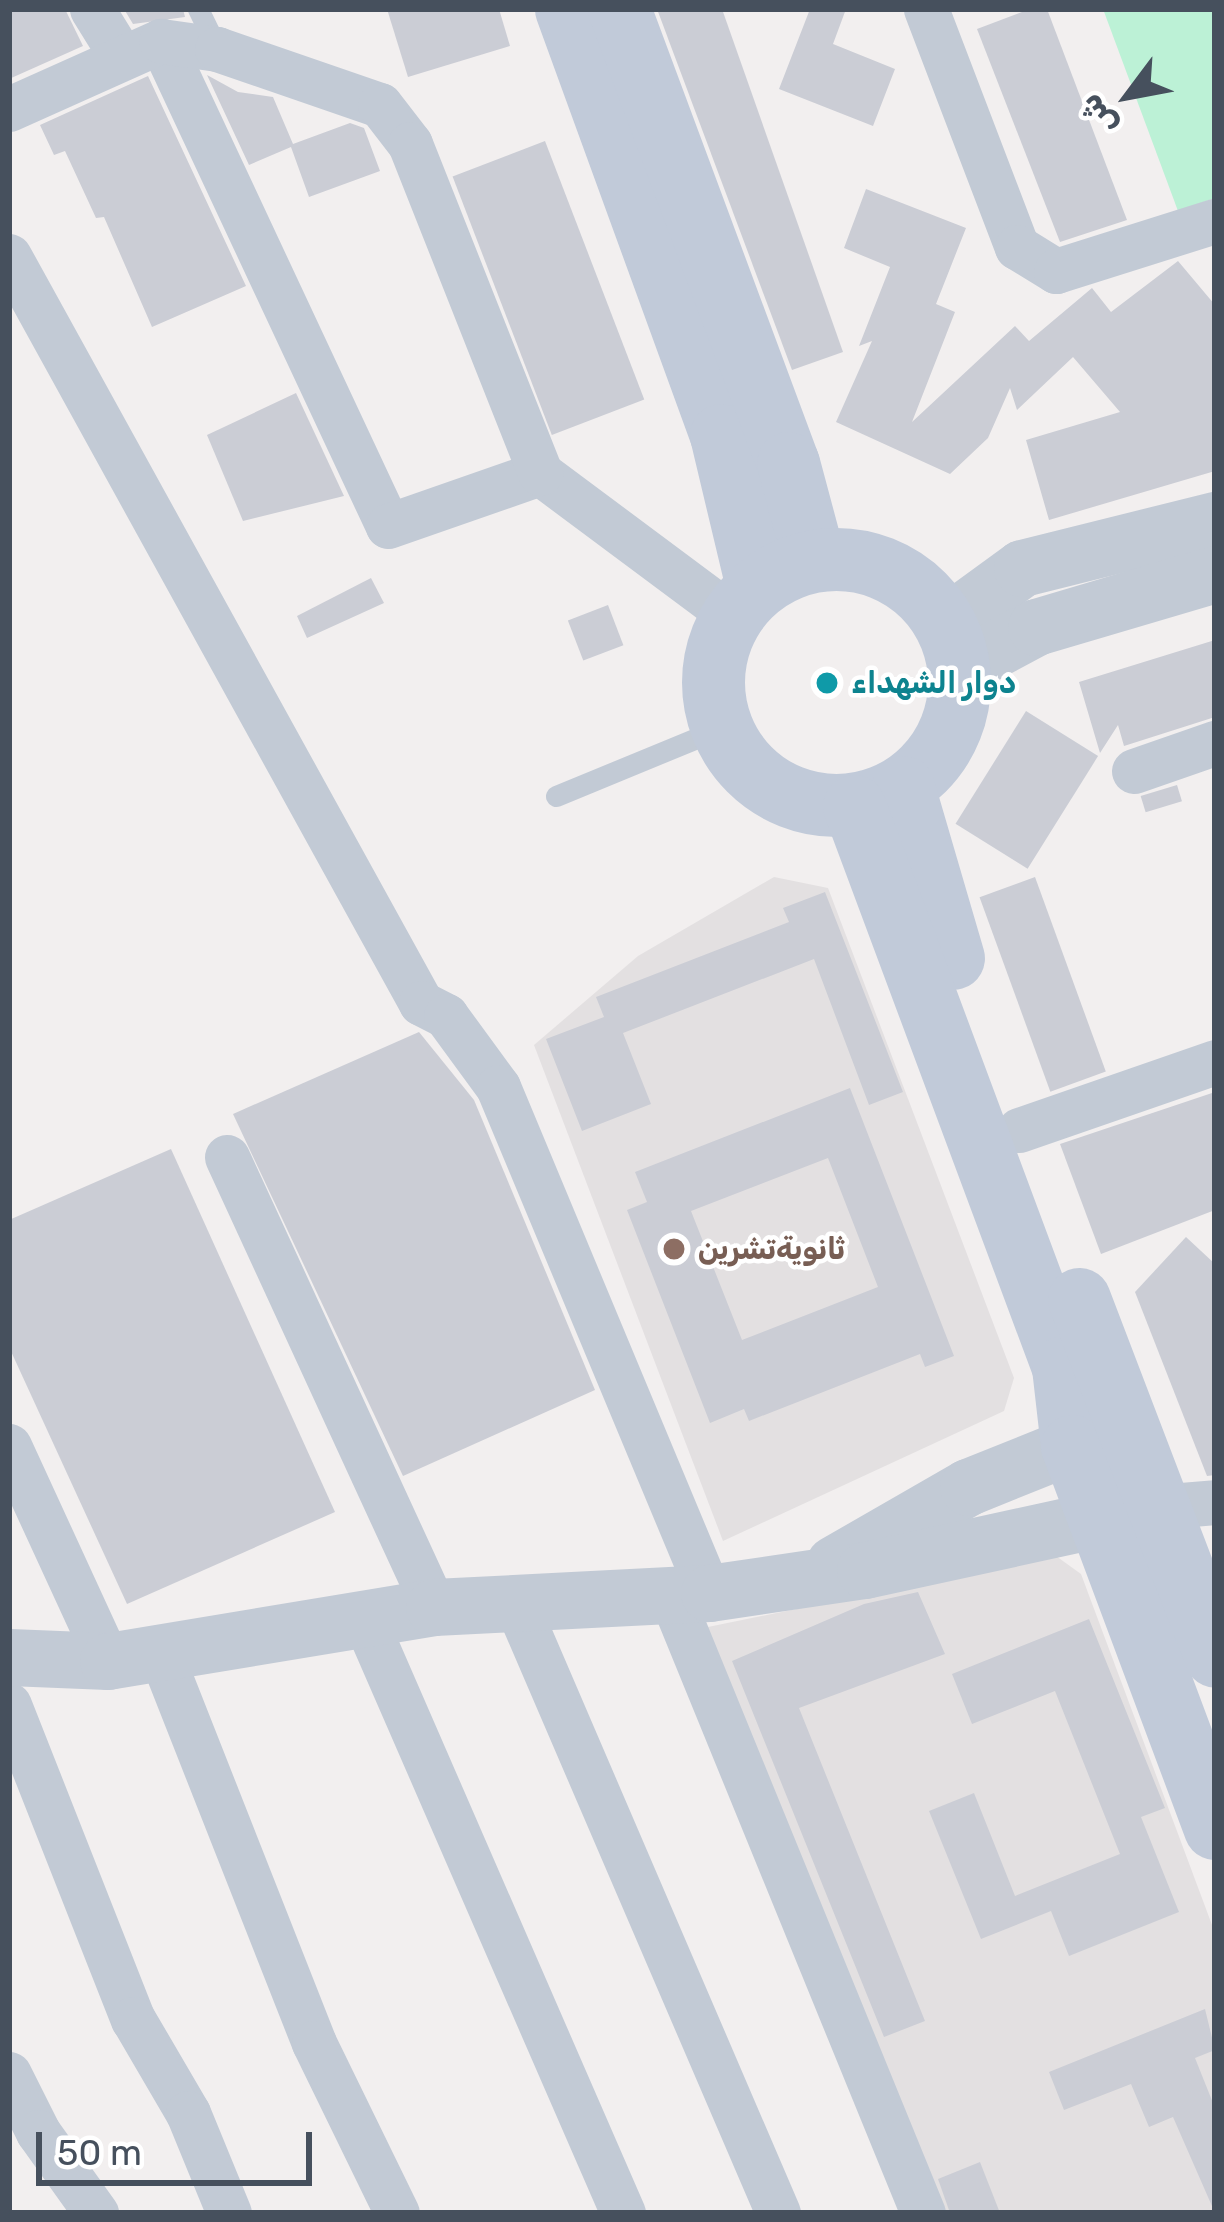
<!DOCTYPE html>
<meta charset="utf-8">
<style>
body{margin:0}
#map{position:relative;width:1224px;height:2222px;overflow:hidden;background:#f2efef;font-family:Rubik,Vazirmatn,sans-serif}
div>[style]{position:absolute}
.education>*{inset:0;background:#e3e0e1}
.green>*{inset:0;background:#bcf1d6}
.building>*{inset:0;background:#cbcdd5;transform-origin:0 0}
.service>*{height:21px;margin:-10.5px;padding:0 10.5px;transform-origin:10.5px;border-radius:10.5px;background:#c2cad5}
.minor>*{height:45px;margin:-22.5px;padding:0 22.5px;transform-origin:22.5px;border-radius:22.5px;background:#c2cad5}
.tertiary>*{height:57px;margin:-28.5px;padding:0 28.5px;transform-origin:28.5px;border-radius:28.5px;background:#c2cad5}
.secondary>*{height:63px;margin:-31.5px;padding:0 31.5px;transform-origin:31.5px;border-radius:31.5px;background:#c1cad9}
.secondary>.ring{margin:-31.5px;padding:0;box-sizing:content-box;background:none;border:63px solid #c1cad9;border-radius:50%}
.dots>*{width:33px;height:33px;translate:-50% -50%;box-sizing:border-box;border:6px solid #fff;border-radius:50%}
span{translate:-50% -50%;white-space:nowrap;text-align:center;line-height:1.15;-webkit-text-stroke:9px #fff;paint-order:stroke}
.culture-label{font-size:30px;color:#0d838f;font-weight:700}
.left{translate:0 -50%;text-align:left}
.education-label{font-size:30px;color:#785e54;font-weight:700}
.frame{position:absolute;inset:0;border:12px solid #46505d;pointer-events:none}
.north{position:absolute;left:1068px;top:36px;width:120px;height:120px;-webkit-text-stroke:9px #fff;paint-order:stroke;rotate:238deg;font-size:33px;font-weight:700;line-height:48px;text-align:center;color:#46505d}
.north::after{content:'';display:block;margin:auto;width:42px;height:54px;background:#46505d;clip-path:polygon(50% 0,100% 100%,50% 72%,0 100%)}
.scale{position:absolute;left:36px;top:2132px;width:276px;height:54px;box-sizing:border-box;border:6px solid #46505d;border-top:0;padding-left:15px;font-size:36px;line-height:42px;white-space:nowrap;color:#46505d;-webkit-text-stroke:9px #fff;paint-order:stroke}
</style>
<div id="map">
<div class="education">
<i style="clip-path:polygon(774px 877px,828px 888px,1014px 1378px,1004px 1411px,723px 1541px,534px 1045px,638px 956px)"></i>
<i style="clip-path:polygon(1056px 1556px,1081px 1574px,1215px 1933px,1215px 2213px,938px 2213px,703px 1628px)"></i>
</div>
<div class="green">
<i style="clip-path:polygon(1103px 9px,1215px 9px,1215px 198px,1178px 211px)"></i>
</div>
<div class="building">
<i style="clip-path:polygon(9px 9px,65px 9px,83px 46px,9px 79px)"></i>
<i style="clip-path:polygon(124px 9px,183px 9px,185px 17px,133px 24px)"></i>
<i style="clip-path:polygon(387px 9px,499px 9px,510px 46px,408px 77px)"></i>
<i style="clip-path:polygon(657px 9px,722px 9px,843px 352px,792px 370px)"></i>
<i style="clip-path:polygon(810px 9px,846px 9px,833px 44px,895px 69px,873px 126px,779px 89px)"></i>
<i style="clip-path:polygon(1030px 9px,1047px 9px,1127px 220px,1060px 242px,977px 29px)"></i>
<i style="clip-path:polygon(207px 75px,238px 92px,273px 97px,293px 144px,350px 123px,364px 128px,380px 171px,309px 197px,291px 147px,249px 165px)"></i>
<i style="clip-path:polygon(148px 76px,246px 286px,152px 327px,104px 217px,96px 218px,65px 151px,54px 155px,40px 125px)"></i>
<i style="left:545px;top:141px;width:277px;height:99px;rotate:69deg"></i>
<i style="clip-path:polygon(866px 189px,966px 228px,936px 304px,955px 312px,912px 422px,1015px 326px,1029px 341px,1092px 288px,1111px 312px,1178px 261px,1215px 305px,1215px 471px,1049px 520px,1026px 440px,1120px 412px,1073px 357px,1017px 410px,1010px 388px,988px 438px,950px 474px,836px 422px,872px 341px,859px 346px,890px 267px,844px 248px)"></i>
<i style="clip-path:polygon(296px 393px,344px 496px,243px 521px,207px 435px)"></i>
<i style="clip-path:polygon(371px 578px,384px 603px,307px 638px,297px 616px)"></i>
<i style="left:608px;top:605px;width:43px;height:43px;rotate:69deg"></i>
<i style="clip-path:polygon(1215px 640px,1215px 717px,1124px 746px,1118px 725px,1100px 753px,1079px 682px)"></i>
<i style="left:1026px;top:711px;width:85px;height:133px;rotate:32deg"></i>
<i style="left:1177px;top:785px;width:17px;height:38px;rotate:73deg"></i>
<i style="left:1035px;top:877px;width:207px;height:59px;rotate:70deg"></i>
<i style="clip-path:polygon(825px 892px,903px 1092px,869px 1105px,814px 959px,623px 1033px,651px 1104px,582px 1131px,546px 1039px,604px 1017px,596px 997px,789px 922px,783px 908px)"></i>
<i style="clip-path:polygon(419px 1032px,474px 1100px,595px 1390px,403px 1476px,233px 1114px)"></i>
<i style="clip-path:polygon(evenodd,850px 1088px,954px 1356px,925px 1367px,920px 1354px,749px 1421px,744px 1409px,710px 1423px,627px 1210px,647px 1202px,635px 1172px,850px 1088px,828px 1158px,878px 1287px,742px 1340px,691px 1211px,828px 1158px)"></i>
<i style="clip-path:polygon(1215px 1092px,1215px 1210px,1101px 1254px,1060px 1144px)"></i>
<i style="clip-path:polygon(171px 1149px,335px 1512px,127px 1604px,9px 1347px,9px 1220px)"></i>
<i style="clip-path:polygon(1186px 1237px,1215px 1264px,1215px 1475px,1207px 1476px,1135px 1292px)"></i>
<i style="clip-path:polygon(918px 1592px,945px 1654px,799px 1708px,925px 2021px,884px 2037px,732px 1661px,864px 1604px)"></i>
<i style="clip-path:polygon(1089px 1619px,1165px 1808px,1141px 1817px,1179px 1912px,1069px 1956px,1051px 1911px,981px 1939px,929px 1811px,974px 1793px,1015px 1896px,1120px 1854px,1055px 1691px,972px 1724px,952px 1674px)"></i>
<i style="clip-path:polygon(1205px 2009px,1215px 2050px,1195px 2058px,1215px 2108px,1215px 2213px,1173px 2117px,1149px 2127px,1131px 2084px,1064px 2110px,1049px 2072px)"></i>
<i style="clip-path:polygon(980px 2162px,1000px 2213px,950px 2213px,938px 2179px)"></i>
</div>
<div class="service">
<i style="left:198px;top:9px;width:43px;rotate:64deg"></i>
<i style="left:556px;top:796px;width:178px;rotate:-22.4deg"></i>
</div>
<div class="minor">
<i style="left:92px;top:9px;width:55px;rotate:58.3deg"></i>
<i style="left:926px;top:9px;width:255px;rotate:69.1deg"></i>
<i style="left:1017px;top:247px;width:46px;rotate:31.6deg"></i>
<i style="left:1056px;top:271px;width:167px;rotate:-17.5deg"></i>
<i style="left:161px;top:41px;width:535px;rotate:64.92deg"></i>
<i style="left:388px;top:526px;width:161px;rotate:-19.2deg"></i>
<i style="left:540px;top:473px;width:239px;rotate:36.7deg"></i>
<i style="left:9px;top:109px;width:167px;rotate:-24.1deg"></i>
<i style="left:161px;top:41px;width:57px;rotate:8.1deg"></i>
<i style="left:217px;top:49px;width:172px;rotate:19deg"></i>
<i style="left:380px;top:105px;width:49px;rotate:52.4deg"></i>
<i style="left:410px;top:144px;width:354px;rotate:68.4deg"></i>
<i style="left:9px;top:256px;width:853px;rotate:61.12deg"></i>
<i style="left:421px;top:1003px;width:28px;rotate:27deg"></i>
<i style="left:446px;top:1016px;width:88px;rotate:53.8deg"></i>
<i style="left:498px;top:1087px;width:548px;rotate:67.36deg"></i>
<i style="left:1134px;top:771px;width:86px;rotate:-19.1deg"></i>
<i style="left:1019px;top:1130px;width:207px;rotate:-19.1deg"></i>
<i style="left:227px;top:1157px;width:495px;rotate:65.3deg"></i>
<i style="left:9px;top:1446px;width:237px;rotate:65.3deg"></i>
<i style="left:1157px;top:1507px;width:58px;rotate:-4.9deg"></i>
<i style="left:669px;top:1591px;width:672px;rotate:67.79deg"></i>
<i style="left:515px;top:1601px;width:666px;rotate:66.74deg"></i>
<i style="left:364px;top:1618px;width:649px;rotate:66.48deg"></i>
<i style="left:160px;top:1652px;width:420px;rotate:68.5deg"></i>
<i style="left:314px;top:2043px;width:189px;rotate:64deg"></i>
<i style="left:9px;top:1705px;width:338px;rotate:68.5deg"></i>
<i style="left:133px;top:2019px;width:109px;rotate:59.7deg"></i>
<i style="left:188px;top:2113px;width:108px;rotate:67.7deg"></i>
<i style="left:9px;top:2074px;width:65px;rotate:63.4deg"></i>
<i style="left:38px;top:2132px;width:100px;rotate:54.4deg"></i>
</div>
<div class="tertiary">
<i style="left:945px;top:624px;width:95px;rotate:-36deg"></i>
<i style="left:1022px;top:568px;width:199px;rotate:-14deg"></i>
<i style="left:959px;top:668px;width:87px;rotate:-28deg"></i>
<i style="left:1036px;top:627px;width:187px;rotate:-16.5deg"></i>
<i style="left:834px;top:1564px;width:155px;rotate:-29.9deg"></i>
<i style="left:968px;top:1487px;width:155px;rotate:-21.9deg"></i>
<i style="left:9px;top:1657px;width:99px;rotate:2.3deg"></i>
<i style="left:108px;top:1661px;width:330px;rotate:-9.4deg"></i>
<i style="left:434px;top:1607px;width:275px;rotate:-2.9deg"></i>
<i style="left:709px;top:1593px;width:158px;rotate:-8.4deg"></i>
<i style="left:865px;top:1570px;width:282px;rotate:-12.3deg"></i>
</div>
<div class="secondary">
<i style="left:566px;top:9px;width:453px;rotate:70deg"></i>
<i style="left:721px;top:435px;width:155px;rotate:76.6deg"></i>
<i style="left:619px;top:9px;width:484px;rotate:69.6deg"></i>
<i style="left:788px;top:463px;width:100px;rotate:75deg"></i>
<i class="ring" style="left:713px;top:559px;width:183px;height:183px"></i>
<i style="left:903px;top:787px;width:178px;rotate:73.7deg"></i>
<i style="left:854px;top:806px;width:599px;rotate:69.57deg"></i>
<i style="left:1063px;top:1367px;width:80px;rotate:83.5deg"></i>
<i style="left:1072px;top:1446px;width:408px;rotate:69.5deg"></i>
<i style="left:1079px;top:1299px;width:382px;rotate:69.1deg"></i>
</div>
<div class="dots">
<i style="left:827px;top:683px;background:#0f9aa8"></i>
<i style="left:674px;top:1249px;background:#8d6e63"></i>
</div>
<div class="culture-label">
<span class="left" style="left:851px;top:683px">دوار الشهداء</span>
</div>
<div class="education-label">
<span class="left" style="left:698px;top:1249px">ثانويةتشرين</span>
</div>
<div class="frame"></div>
<div class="north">ش</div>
<div class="scale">50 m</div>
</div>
